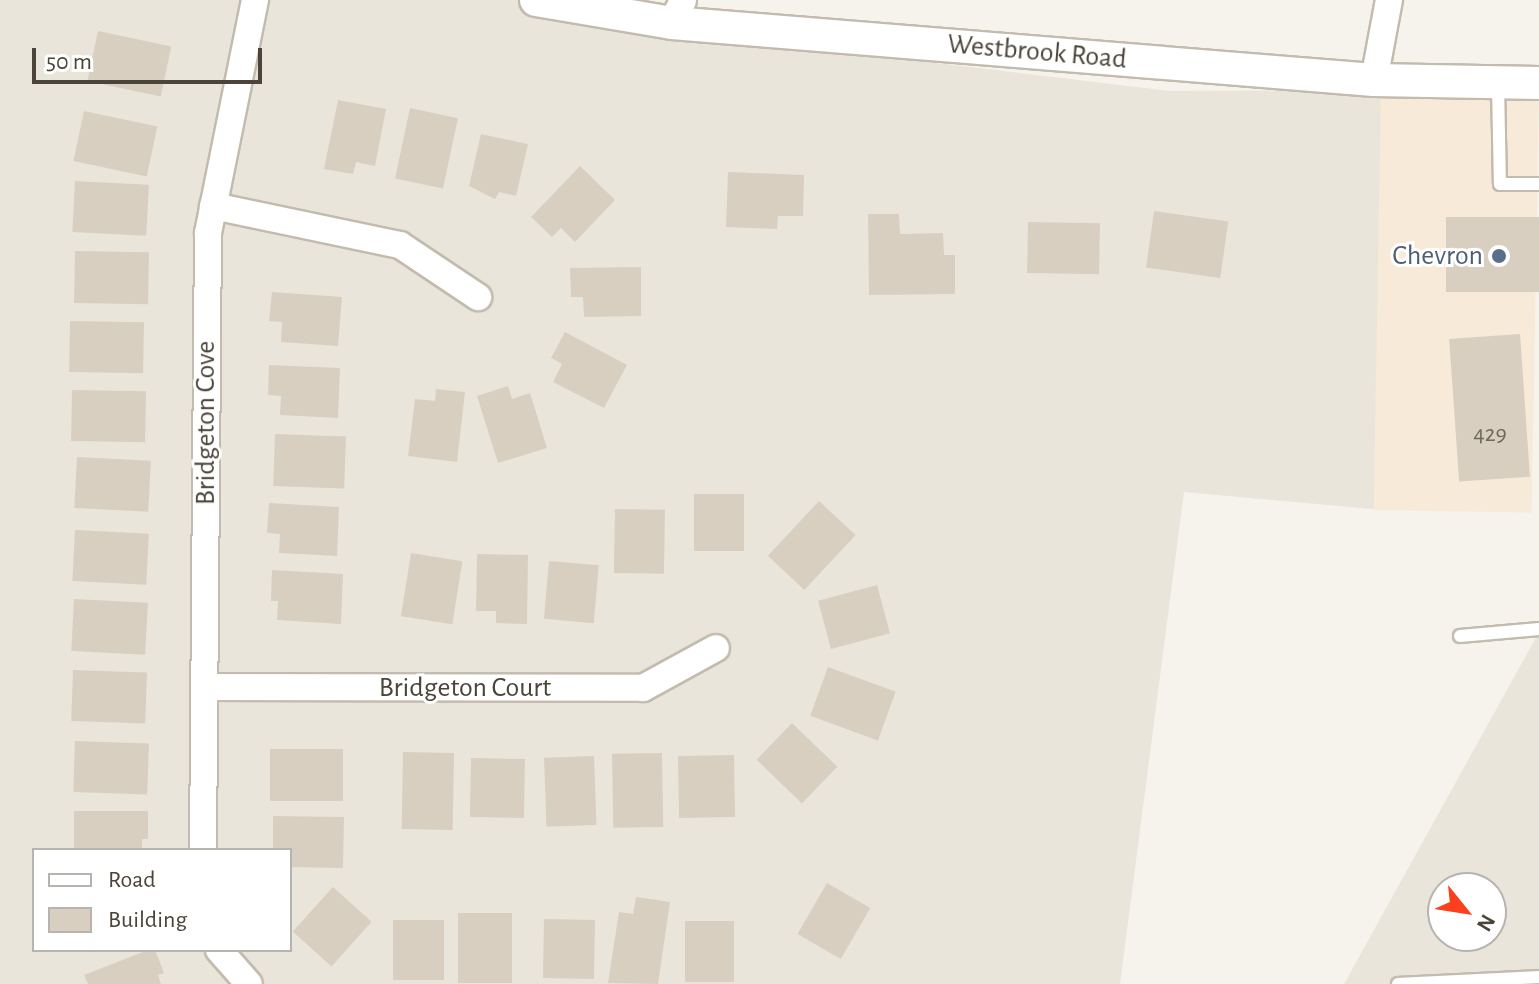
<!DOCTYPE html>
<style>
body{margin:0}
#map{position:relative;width:1539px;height:984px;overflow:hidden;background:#f6f3ec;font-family:"Alegreya Sans",sans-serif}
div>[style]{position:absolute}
.residential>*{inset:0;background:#eae5da}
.commercial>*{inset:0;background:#f7ead8;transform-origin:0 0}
.building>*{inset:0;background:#d8cfc1;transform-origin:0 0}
.roads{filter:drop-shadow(2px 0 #c2bbae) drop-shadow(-2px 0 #c2bbae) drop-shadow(0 2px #c2bbae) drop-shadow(0 -2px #c2bbae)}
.service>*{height:12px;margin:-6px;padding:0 6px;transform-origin:6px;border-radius:6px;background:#fff}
.minor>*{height:26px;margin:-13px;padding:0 13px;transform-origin:13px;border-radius:13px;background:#fff}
.tertiary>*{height:32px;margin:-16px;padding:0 16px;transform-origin:16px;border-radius:16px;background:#fff}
.dots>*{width:22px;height:22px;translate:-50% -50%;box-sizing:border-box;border:4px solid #fff;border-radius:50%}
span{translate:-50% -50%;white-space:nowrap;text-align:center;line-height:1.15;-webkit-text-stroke:6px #fff;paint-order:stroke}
.number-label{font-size:24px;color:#6e675b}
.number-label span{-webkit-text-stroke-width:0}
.street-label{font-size:28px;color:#4b4439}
.service-label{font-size:28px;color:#4e5e75}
.right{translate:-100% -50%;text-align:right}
.legend{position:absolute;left:32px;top:848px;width:260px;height:104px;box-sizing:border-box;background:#fff;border:2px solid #b7b4b0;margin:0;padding:10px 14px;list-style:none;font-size:24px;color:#4b4439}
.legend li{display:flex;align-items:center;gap:16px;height:40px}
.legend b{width:40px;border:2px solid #b7b4b0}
.north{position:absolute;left:1427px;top:872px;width:80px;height:80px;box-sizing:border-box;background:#fff;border:2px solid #b7b4b0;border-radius:50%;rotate:120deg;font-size:22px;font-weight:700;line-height:32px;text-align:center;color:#4b4439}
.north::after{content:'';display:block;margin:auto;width:28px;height:36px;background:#fc3f1d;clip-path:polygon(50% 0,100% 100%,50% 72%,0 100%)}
.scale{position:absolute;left:32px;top:48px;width:230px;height:36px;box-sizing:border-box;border:4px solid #4b4439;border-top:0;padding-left:10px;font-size:24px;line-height:28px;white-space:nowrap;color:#4b4439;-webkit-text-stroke:6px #fff;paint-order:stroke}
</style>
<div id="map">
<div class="residential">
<i style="clip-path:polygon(evenodd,0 0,549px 0,820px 49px,1169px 91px,1381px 90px,1383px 510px,1184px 492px,1120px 984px,0 984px,0 0,34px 850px,290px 850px,290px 950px,34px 950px,34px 850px)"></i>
<i style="clip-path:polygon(evenodd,1539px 632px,1539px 984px,1344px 984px,1539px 632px,1443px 888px,1491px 888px,1491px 936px,1443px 936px,1443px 888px)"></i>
</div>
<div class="commercial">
<i style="left:1381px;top:90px;width:158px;height:420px;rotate:1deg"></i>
</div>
<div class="building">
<i style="left:98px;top:31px;width:75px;height:51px;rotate:12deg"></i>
<i style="clip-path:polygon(338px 100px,386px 109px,375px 166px,356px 162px,353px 174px,324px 169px)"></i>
<i style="left:410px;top:108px;width:49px;height:72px;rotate:12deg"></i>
<i style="left:84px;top:111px;width:75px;height:51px;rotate:12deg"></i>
<i style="clip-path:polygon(481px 134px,528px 144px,516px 196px,499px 192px,495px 199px,469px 186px)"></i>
<i style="clip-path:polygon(580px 166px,615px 200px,575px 242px,561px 228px,552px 237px,531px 217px)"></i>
<i style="clip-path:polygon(728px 172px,804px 175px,803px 216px,778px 216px,777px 229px,726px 227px)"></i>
<i style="left:75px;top:181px;width:74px;height:51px;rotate:3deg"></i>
<i style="left:1154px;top:211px;width:75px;height:57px;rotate:8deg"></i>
<i style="clip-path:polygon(868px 214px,899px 214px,900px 234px,943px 233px,944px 255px,955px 255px,955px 294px,869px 295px)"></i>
<i style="left:1539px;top:217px;width:75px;height:93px;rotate:90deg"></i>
<i style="left:1028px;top:222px;width:72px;height:51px;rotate:1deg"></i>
<i style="left:75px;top:251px;width:74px;height:52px;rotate:1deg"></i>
<i style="clip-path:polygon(641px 267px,641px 316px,584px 317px,583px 297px,571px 297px,570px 268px)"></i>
<i style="clip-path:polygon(272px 292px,342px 297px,338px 346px,281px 342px,282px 322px,269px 321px)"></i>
<i style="left:70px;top:321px;width:74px;height:51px;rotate:1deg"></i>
<i style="clip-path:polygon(565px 332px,627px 365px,604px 408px,553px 382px,562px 364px,551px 358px)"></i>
<i style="left:1520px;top:334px;width:143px;height:71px;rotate:86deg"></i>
<i style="clip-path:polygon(269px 365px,340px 368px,338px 418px,280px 415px,281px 396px,268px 395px)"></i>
<i style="clip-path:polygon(508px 386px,512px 399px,530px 393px,547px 448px,498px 463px,477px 396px)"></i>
<i style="clip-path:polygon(436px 389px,465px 392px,457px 462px,408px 456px,415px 399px,435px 401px)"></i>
<i style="left:72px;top:390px;width:74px;height:51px;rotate:1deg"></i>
<i style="left:275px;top:434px;width:71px;height:52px;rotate:2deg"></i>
<i style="left:77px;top:457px;width:74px;height:51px;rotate:3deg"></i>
<i style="left:694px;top:494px;width:50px;height:57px"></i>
<i style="left:819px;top:501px;width:50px;height:75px;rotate:43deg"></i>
<i style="clip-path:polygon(269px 503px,339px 507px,337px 556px,279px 553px,280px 534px,267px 533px)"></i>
<i style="left:615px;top:509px;width:50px;height:64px;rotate:1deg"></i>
<i style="left:75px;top:530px;width:74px;height:51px;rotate:3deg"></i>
<i style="left:411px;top:553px;width:52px;height:64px;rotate:9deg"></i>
<i style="clip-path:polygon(477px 554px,528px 555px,527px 624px,496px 623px,496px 611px,476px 611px)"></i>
<i style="left:549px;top:561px;width:50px;height:58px;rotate:5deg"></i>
<i style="clip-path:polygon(272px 570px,343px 574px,341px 624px,277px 620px,278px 601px,271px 601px)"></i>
<i style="left:877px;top:585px;width:50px;height:61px;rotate:75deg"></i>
<i style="left:74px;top:599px;width:74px;height:52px;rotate:3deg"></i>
<i style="left:828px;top:667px;width:72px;height:52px;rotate:20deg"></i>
<i style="left:73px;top:670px;width:74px;height:51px;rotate:2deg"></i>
<i style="left:792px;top:723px;width:63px;height:51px;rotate:44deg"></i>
<i style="left:75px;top:741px;width:74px;height:51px;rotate:2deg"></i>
<i style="left:270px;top:749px;width:73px;height:52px"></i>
<i style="left:403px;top:752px;width:51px;height:77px;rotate:1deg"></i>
<i style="left:662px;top:753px;width:74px;height:50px;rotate:89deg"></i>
<i style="left:734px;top:755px;width:62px;height:56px;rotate:89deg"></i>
<i style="left:594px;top:756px;width:69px;height:50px;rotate:88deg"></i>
<i style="left:471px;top:758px;width:54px;height:59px;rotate:1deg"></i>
<i style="clip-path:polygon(74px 811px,148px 811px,148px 839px,142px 839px,142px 850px,74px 850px)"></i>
<i style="clip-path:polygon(273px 816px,344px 817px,343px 868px,290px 867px,290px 850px,273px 850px)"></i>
<i style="left:827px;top:883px;width:50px;height:59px;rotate:30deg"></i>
<i style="left:333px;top:887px;width:52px;height:60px;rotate:42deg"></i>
<i style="clip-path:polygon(636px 897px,670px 902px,658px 984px,608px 983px,619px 912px,633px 914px)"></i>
<i style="left:512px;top:913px;width:70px;height:54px;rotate:90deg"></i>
<i style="left:544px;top:919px;width:51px;height:59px;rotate:1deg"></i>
<i style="left:393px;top:920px;width:51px;height:60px"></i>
<i style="left:685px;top:921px;width:49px;height:61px"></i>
<i style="clip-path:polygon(148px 950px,155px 950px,164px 973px,158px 975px,161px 984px,88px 984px,84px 975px)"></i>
</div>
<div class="roads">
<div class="service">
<i style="left:1498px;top:84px;width:100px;rotate:88.9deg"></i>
<i style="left:1500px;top:184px;width:39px"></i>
<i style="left:1460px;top:636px;width:79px;rotate:-5.1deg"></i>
<i style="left:1398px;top:984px;width:141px;rotate:-2.8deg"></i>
</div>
<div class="minor">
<i style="left:672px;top:23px;width:25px;rotate:-64deg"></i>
<i style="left:1374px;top:80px;width:81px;rotate:-79.4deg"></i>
<i style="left:213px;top:206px;width:191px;rotate:11.8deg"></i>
<i style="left:400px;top:245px;width:94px;rotate:33.7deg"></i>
<i style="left:204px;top:687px;width:439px;rotate:0.1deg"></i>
<i style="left:643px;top:688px;width:83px;rotate:-28.7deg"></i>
<i style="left:203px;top:850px;width:617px;rotate:-89.54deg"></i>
<i style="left:208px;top:233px;width:238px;rotate:-78.6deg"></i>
<i style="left:219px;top:950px;width:45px;rotate:48.6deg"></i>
</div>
<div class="tertiary">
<i style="left:536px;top:0;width:138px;rotate:9.6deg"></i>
<i style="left:672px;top:23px;width:704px;rotate:4.64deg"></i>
<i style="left:1374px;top:80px;width:165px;rotate:1deg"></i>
</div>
</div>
<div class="dots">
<i style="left:1499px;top:256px;background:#5c6f8a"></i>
</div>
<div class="number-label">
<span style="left:1490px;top:435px">429</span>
</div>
<div class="street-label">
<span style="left:1037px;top:52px;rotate:5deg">Westbrook Road</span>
<span style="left:206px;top:423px;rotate:-90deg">Bridgeton Cove</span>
<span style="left:465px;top:688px">Bridgeton Court</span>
</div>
<div class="service-label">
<span class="right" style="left:1483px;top:256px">Chevron</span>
</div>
<ul class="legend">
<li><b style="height:10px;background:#fff"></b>Road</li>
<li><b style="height:22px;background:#d8cfc1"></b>Building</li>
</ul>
<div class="north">N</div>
<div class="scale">50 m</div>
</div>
